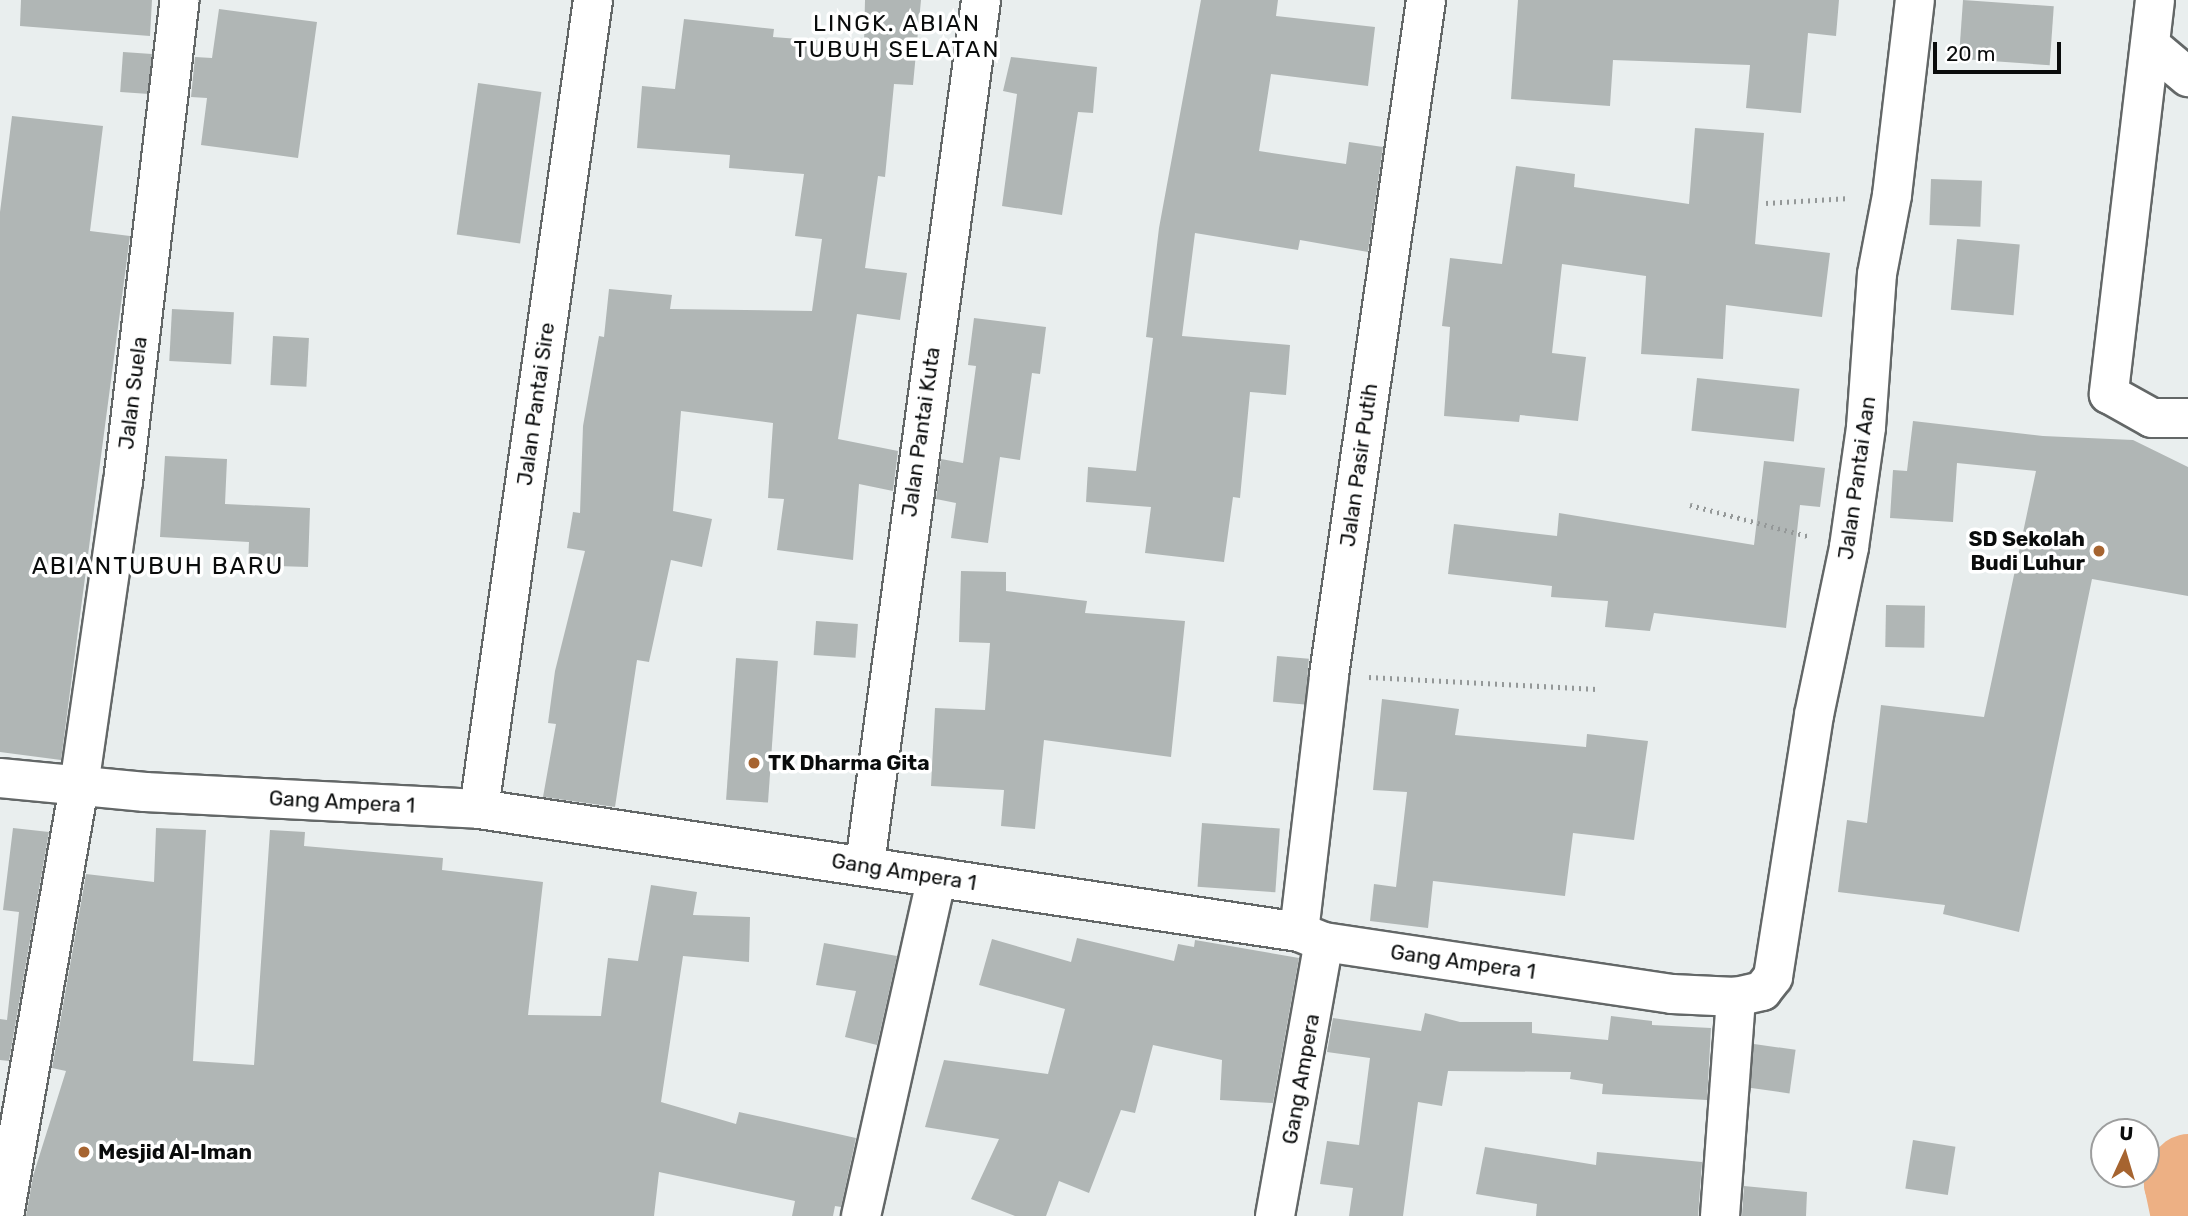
<!DOCTYPE html>
<style>
body{margin:0}
#map{position:relative;width:2188px;height:1216px;overflow:hidden;background:#e9eeee;font-family:Rubik,sans-serif}
div>[style]{position:absolute}
.river>*{height:77px;margin:-38.5px;padding:0 38.5px;transform-origin:38.5px;border-radius:38.5px;background:#edb084}
.building>*{inset:0;background:#b0b6b5;transform-origin:0 0}
.path>*{height:4.5px;margin-top:-2.25px;transform-origin:0;background:repeating-linear-gradient(90deg,#949898 0 2px,transparent 0 7px)}
.roads{filter:drop-shadow(2px 0 #636767) drop-shadow(-2px 0 #636767) drop-shadow(0 2px #636767) drop-shadow(0 -2px #636767)}
.minor>*{height:38px;margin:-19px;padding:0 19px;transform-origin:19px;border-radius:19px;background:#fff}
.dots>*{width:19px;height:19px;translate:-50% -50%;box-sizing:border-box;border:4px solid #fff;border-radius:50%}
span{translate:-50% -50%;white-space:nowrap;text-align:center;line-height:1.15;-webkit-text-stroke:7px #fff;paint-order:stroke}
.street-label{font-size:21px;color:#0a0c0c}
.poi-label{font-size:21px;color:#0a0c0c;font-weight:700}
.right{translate:-100% -50%;text-align:right}
.left{translate:0 -50%;text-align:left}
.neighbourhood-label{font-size:23px;color:#0a0c0c;letter-spacing:2px}
.quarter-label{font-size:24px;color:#0a0c0c;letter-spacing:2px}
.north{position:absolute;left:2090px;top:1118px;width:70px;height:70px;box-sizing:border-box;background:#fff;border:2px solid #9d9e9e;border-radius:50%;rotate:4deg;font-size:19px;font-weight:700;line-height:28px;text-align:center;color:#0a0c0c}
.north::after{content:'';display:block;margin:auto;width:24px;height:32px;background:#a66430;clip-path:polygon(50% 0,100% 100%,50% 72%,0 100%)}
.scale{position:absolute;left:1933px;top:42px;width:128px;height:32px;box-sizing:border-box;border:4px solid #0a0c0c;border-top:0;padding-left:9px;font-size:21px;line-height:24px;white-space:nowrap;color:#0a0c0c;-webkit-text-stroke:5px #fff;paint-order:stroke}
</style>
<div id="map">
<div class="river">
<i style="left:2188px;top:1172px;width:12px;rotate:121deg"></i>
<i style="left:2182px;top:1182px;width:30px;rotate:78deg"></i>
</div>
<div class="building">
<i style="clip-path:polygon(21px 0,152px 0,150px 36px,20px 26px)"></i>
<i style="clip-path:polygon(865px 0,921px 0,913px 85px,894px 84px,885px 177px,878px 176px,865px 268px,907px 273px,900px 320px,857px 314px,838px 439px,898px 451px,893px 491px,859px 484px,853px 560px,777px 550px,784px 499px,768px 498px,773px 423px,681px 411px,673px 511px,712px 519px,702px 567px,671px 560px,649px 662px,637px 660px,615px 807px,543px 797px,556px 724px,548px 723px,555px 671px,585px 551px,567px 548px,573px 512px,580px 513px,583px 426px,599px 336px,604px 337px,609px 289px,672px 295px,670px 309px,812px 311px,822px 239px,795px 236px,804px 174px,729px 168px,730px 155px,637px 148px,642px 86px,675px 89px,684px 19px,774px 29px,773px 37px,864px 44px)"></i>
<i style="clip-path:polygon(1201px 0,1278px 0,1276px 16px,1375px 27px,1368px 86px,1271px 74px,1259px 151px,1346px 164px,1349px 142px,1383px 147px,1368px 252px,1300px 240px,1298px 250px,1195px 233px,1182px 336px,1290px 345px,1286px 395px,1250px 392px,1240px 498px,1233px 497px,1224px 562px,1145px 553px,1151px 507px,1086px 502px,1088px 467px,1136px 471px,1153px 338px,1146px 337px,1159px 228px)"></i>
<i style="clip-path:polygon(1518px 0,1839px 0,1836px 36px,1808px 33px,1801px 113px,1746px 108px,1750px 65px,1613px 60px,1610px 106px,1511px 99px)"></i>
<i style="left:1963px;top:0;width:91px;height:59px;rotate:4deg"></i>
<i style="clip-path:polygon(219px 9px,317px 22px,298px 158px,201px 145px,207px 98px,191px 97px,195px 57px,212px 58px)"></i>
<i style="left:123px;top:52px;width:29px;height:40px;rotate:4deg"></i>
<i style="clip-path:polygon(1011px 57px,1097px 67px,1093px 113px,1078px 112px,1062px 215px,1002px 206px,1017px 94px,1003px 91px)"></i>
<i style="left:478px;top:83px;width:64px;height:153px;rotate:8deg"></i>
<i style="clip-path:polygon(12px 116px,103px 126px,90px 231px,130px 236px,61px 760px,0 752px,0 212px)"></i>
<i style="clip-path:polygon(1695px 128px,1764px 133px,1755px 244px,1830px 253px,1822px 317px,1726px 305px,1723px 359px,1641px 354px,1646px 276px,1562px 264px,1552px 353px,1586px 357px,1578px 421px,1520px 415px,1519px 422px,1444px 416px,1450px 327px,1442px 326px,1450px 258px,1502px 264px,1516px 166px,1575px 174px,1574px 187px,1689px 204px)"></i>
<i style="left:1931px;top:179px;width:51px;height:46px;rotate:2deg"></i>
<i style="left:1957px;top:239px;width:63px;height:71px;rotate:5deg"></i>
<i style="left:172px;top:309px;width:62px;height:52px;rotate:3deg"></i>
<i style="clip-path:polygon(974px 318px,1046px 327px,1040px 374px,1032px 373px,1020px 460px,1000px 457px,988px 543px,951px 538px,956px 503px,936px 499px,941px 459px,963px 463px,976px 366px,968px 365px)"></i>
<i style="left:273px;top:336px;width:36px;height:49px;rotate:3deg"></i>
<i style="left:1697px;top:378px;width:103px;height:53px;rotate:6deg"></i>
<i style="clip-path:polygon(1913px 421px,2043px 436px,2133px 440px,2188px 467px,2188px 596px,2092px 579px,2019px 932px,1943px 914px,1945px 905px,1838px 892px,1847px 820px,1867px 823px,1881px 705px,1984px 717px,2036px 471px,1957px 463px,1953px 522px,1890px 518px,1893px 470px,1907px 471px)"></i>
<i style="clip-path:polygon(165px 456px,227px 459px,225px 504px,310px 508px,308px 567px,248px 565px,249px 542px,160px 537px)"></i>
<i style="clip-path:polygon(1764px 461px,1825px 468px,1820px 507px,1800px 505px,1786px 628px,1654px 613px,1650px 631px,1605px 627px,1608px 601px,1551px 597px,1552px 586px,1448px 574px,1454px 524px,1557px 536px,1559px 513px,1754px 545px)"></i>
<i style="clip-path:polygon(961px 571px,1006px 572px,1006px 591px,1087px 601px,1085px 613px,1185px 621px,1171px 757px,1044px 740px,1035px 829px,1001px 826px,1004px 790px,931px 786px,935px 708px,985px 710px,990px 643px,959px 642px)"></i>
<i style="left:1886px;top:605px;width:39px;height:42px;rotate:1deg"></i>
<i style="left:816px;top:621px;width:42px;height:34px;rotate:4deg"></i>
<i style="left:1277px;top:656px;width:32px;height:46px;rotate:5deg"></i>
<i style="left:736px;top:658px;width:42px;height:142px;rotate:4deg"></i>
<i style="clip-path:polygon(1382px 699px,1459px 709px,1455px 735px,1586px 747px,1587px 734px,1648px 741px,1634px 840px,1573px 833px,1565px 896px,1433px 881px,1428px 928px,1370px 921px,1374px 884px,1396px 887px,1407px 792px,1373px 790px)"></i>
<i style="left:1202px;top:823px;width:78px;height:64px;rotate:4deg"></i>
<i style="clip-path:polygon(13px 828px,49px 832px,9px 1061px,0 1060px,0 1019px,7px 1020px,19px 912px,3px 910px)"></i>
<i style="clip-path:polygon(156px 828px,206px 830px,193px 1061px,254px 1065px,270px 830px,305px 832px,304px 846px,443px 858px,442px 870px,543px 882px,528px 1015px,601px 1016px,608px 958px,638px 961px,651px 885px,697px 892px,693px 915px,750px 917px,749px 962px,683px 956px,661px 1102px,736px 1124px,739px 1112px,856px 1138px,841px 1207px,835px 1206px,833px 1216px,792px 1216px,795px 1201px,659px 1172px,654px 1216px,26px 1216px,33px 1176px,66px 1071px,52px 1068px,86px 874px,154px 882px)"></i>
<i style="clip-path:polygon(1077px 938px,1174px 961px,1178px 944px,1194px 947px,1195px 940px,1299px 958px,1273px 1103px,1220px 1100px,1222px 1060px,1153px 1045px,1135px 1113px,1121px 1110px,1089px 1193px,1059px 1181px,1046px 1216px,1015px 1216px,971px 1199px,999px 1139px,925px 1127px,944px 1060px,1048px 1074px,1065px 1009px,979px 985px,992px 939px,1071px 962px)"></i>
<i style="clip-path:polygon(824px 943px,897px 956px,877px 1045px,845px 1037px,856px 991px,816px 985px)"></i>
<i style="clip-path:polygon(1425px 1013px,1460px 1022px,1532px 1022px,1532px 1033px,1608px 1040px,1611px 1016px,1652px 1021px,1652px 1025px,1711px 1028px,1707px 1100px,1602px 1094px,1603px 1084px,1570px 1079px,1571px 1072px,1448px 1071px,1442px 1106px,1418px 1102px,1403px 1216px,1349px 1216px,1353px 1188px,1320px 1184px,1327px 1141px,1359px 1145px,1370px 1058px,1327px 1052px,1333px 1018px,1421px 1031px)"></i>
<i style="left:1754px;top:1044px;width:42px;height:44px;rotate:8deg"></i>
<i style="left:1913px;top:1140px;width:43px;height:49px;rotate:9deg"></i>
<i style="clip-path:polygon(1485px 1147px,1596px 1165px,1597px 1152px,1702px 1162px,1698px 1216px,1536px 1216px,1537px 1204px,1476px 1194px)"></i>
<i style="clip-path:polygon(1744px 1186px,1807px 1192px,1806px 1216px,1742px 1216px)"></i>
</div>
<div class="path">
<i style="left:1766px;top:203px;width:84px;rotate:-3.4deg"></i>
<i style="left:1690px;top:505px;width:125px;rotate:14.8deg"></i>
<i style="left:1369px;top:677px;width:228px;rotate:3deg"></i>
</div>
<div class="roads">
<div class="minor">
<i style="left:2155px;top:0;width:397px;rotate:96.7deg"></i>
<i style="left:2109px;top:394px;width:49px;rotate:29.2deg"></i>
<i style="left:2152px;top:418px;width:36px"></i>
<i style="left:2150px;top:45px;width:50px;rotate:40.1deg"></i>
<i style="left:0;top:778px;width:146px;rotate:5.5deg"></i>
<i style="left:145px;top:792px;width:334px;rotate:2.9deg"></i>
<i style="left:479px;top:809px;width:829px;rotate:8.53deg"></i>
<i style="left:1299px;top:932px;width:27px;rotate:22deg"></i>
<i style="left:1324px;top:942px;width:352px;rotate:8.5deg"></i>
<i style="left:1672px;top:994px;width:64px;rotate:2.7deg"></i>
<i style="left:1736px;top:997px;width:27px;rotate:-13deg"></i>
<i style="left:1762px;top:991px;width:18px;rotate:-52deg"></i>
<i style="left:1773px;top:977px;width:265px;rotate:-81.1deg"></i>
<i style="left:1814px;top:715px;width:172px;rotate:-78.2deg"></i>
<i style="left:1849px;top:547px;width:121px;rotate:-81.9deg"></i>
<i style="left:1866px;top:427px;width:153px;rotate:-85.9deg"></i>
<i style="left:1877px;top:274px;width:80px;rotate:-79.2deg"></i>
<i style="left:1892px;top:195px;width:196px;rotate:-83.3deg"></i>
<i style="left:479px;top:809px;width:817px;rotate:-81.98deg"></i>
<i style="left:865px;top:864px;width:872px;rotate:-82.35deg"></i>
<i style="left:1299px;top:932px;width:259px;rotate:-83.3deg"></i>
<i style="left:1329px;top:675px;width:682px;rotate:-81.82deg"></i>
<i style="left:4px;top:1216px;width:436px;rotate:-80.1deg"></i>
<i style="left:79px;top:786px;width:307px;rotate:-81.8deg"></i>
<i style="left:123px;top:482px;width:485px;rotate:-83.3deg"></i>
<i style="left:861px;top:1216px;width:347px;rotate:-77.4deg"></i>
<i style="left:1275px;top:1216px;width:278px;rotate:-79.9deg"></i>
<i style="left:1720px;top:1216px;width:220px;rotate:-85.8deg"></i>
</div>
</div>
<div class="dots">
<i style="left:2099px;top:551px;background:#a66430"></i>
<i style="left:754px;top:763px;background:#a66430"></i>
<i style="left:84px;top:1152px;background:#a66430"></i>
</div>
<div class="street-label">
<span style="left:133px;top:393px;rotate:-83deg">Jalan Suela</span>
<span style="left:536px;top:404px;rotate:-82deg">Jalan Pantai Sire</span>
<span style="left:921px;top:432px;rotate:-82deg">Jalan Pantai Kuta</span>
<span style="left:1359px;top:465px;rotate:-82deg">Jalan Pasir Putih</span>
<span style="left:1857px;top:478px;rotate:-82deg">Jalan Pantai Aan</span>
<span style="left:342px;top:802px;rotate:3deg">Gang Ampera 1</span>
<span style="left:904px;top:872px;rotate:9deg">Gang Ampera 1</span>
<span style="left:1463px;top:962px;rotate:8deg">Gang Ampera 1</span>
<span style="left:1301px;top:1079px;rotate:-80deg">Gang Ampera</span>
</div>
<div class="poi-label">
<span class="right" style="left:2085px;top:551px">SD Sekolah<br>Budi Luhur</span>
<span class="left" style="left:768px;top:763px">TK Dharma Gita</span>
<span class="left" style="left:98px;top:1152px">Mesjid Al-Iman</span>
</div>
<div class="neighbourhood-label">
<span style="left:897px;top:36px">LINGK. ABIAN<br>TUBUH SELATAN</span>
</div>
<div class="quarter-label">
<span style="left:158px;top:567px">ABIANTUBUH BARU</span>
</div>
<div class="north">U</div>
<div class="scale">20 m</div>
</div>
